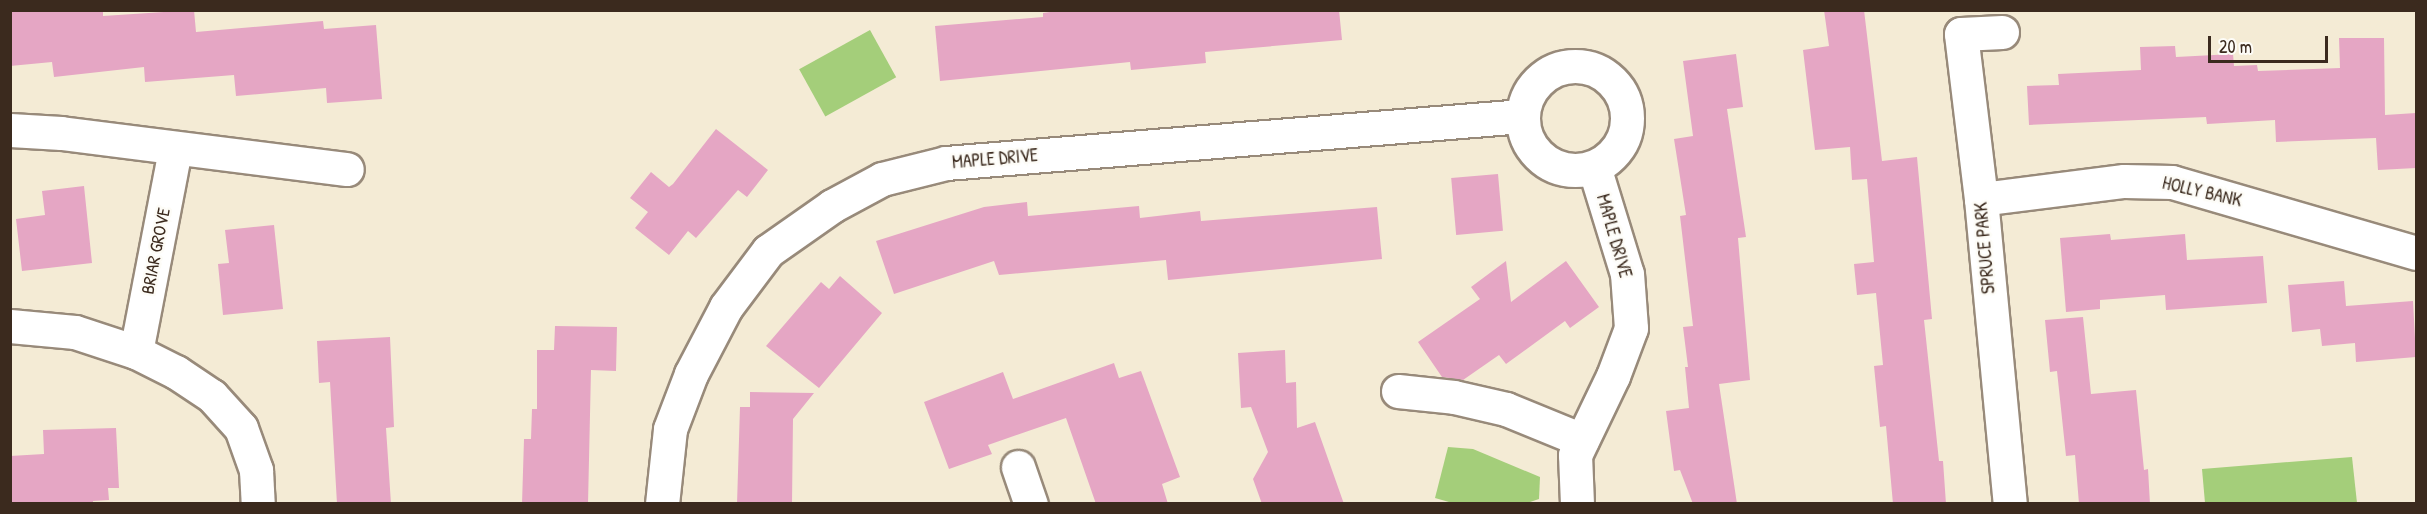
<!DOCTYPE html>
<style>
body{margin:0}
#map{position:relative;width:2427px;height:514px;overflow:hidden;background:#f4ebd5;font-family:"Patrick Hand",sans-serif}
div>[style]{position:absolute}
.green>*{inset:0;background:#a4ce7a;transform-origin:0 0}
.building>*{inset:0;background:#e5a6c4;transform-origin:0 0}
.roads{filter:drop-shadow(2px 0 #988a7a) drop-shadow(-2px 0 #988a7a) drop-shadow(0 2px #988a7a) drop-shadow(0 -2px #988a7a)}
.minor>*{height:33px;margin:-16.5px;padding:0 16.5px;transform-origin:16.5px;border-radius:16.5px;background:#fff}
.minor>.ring{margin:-16.5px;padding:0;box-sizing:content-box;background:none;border:33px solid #fff;border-radius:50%}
span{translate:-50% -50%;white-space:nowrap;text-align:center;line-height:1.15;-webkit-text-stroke:5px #fdfcf7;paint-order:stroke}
.street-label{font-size:18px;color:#3b2a1e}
.frame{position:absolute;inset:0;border:12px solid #3b2a1e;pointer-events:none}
.scale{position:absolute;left:2208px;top:36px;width:120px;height:27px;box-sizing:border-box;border:3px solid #3b2a1e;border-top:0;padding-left:8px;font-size:18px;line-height:21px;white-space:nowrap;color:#3b2a1e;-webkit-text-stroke:4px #fdfcf7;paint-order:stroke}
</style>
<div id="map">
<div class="green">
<i style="left:870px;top:30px;width:54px;height:81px;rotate:61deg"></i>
<i style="clip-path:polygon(1448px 447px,1473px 449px,1540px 477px,1539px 499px,1527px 503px,1456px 504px,1435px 498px)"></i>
<i style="clip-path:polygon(2352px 457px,2357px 503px,2205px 503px,2202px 469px)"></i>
</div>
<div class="building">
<i style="clip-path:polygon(10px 10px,103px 10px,103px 16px,194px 10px,196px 32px,323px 21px,324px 29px,376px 25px,382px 99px,327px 103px,326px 88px,236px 96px,234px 75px,145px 82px,144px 67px,54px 77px,52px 62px,10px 66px)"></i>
<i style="clip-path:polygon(1064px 10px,1339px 10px,1342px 40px,1205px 52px,1206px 63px,1131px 70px,1130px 62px,940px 81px,935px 26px,1043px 17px,1043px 13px)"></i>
<i style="clip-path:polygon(1824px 10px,1864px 10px,1882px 161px,1917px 157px,1932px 319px,1924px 320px,1939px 461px,1943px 461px,1946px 504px,1893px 504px,1886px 426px,1880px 427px,1874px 366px,1883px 365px,1876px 293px,1857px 295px,1854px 264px,1874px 262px,1867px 179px,1852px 180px,1850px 147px,1815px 150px,1803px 50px,1829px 46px)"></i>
<i style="clip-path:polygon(2339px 38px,2384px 38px,2385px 115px,2416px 113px,2416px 168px,2378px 170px,2376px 138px,2276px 142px,2275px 120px,2207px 124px,2206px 117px,2029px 125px,2027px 86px,2059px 85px,2058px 74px,2141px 70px,2140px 47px,2175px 46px,2176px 57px,2233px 54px,2234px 66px,2257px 65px,2258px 71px,2340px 68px)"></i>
<i style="clip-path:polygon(1736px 54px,1743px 107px,1727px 109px,1746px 237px,1738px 238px,1750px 380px,1719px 384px,1737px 504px,1693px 504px,1680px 470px,1674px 471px,1666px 411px,1689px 408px,1685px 367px,1688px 367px,1683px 327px,1693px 326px,1680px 216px,1686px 215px,1674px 139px,1693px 136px,1683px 61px)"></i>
<i style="clip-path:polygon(716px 129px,768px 170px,747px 197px,738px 190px,696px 238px,688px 231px,669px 255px,635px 228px,648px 212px,630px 198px,651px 172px,669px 187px,673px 184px)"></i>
<i style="left:1498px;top:174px;width:57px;height:47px;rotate:85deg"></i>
<i style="clip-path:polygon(84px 186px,92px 263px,22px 271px,16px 219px,45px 215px,42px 191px)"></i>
<i style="clip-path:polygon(1027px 202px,1028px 216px,1139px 206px,1140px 218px,1200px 211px,1201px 221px,1377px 207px,1382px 259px,1168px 280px,1166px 260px,999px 275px,994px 261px,894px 294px,876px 241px,984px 207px)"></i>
<i style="clip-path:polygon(274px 225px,283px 309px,223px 315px,218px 264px,229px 263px,225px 230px)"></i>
<i style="clip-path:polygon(2110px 234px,2111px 240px,2185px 234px,2187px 260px,2263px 256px,2267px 303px,2166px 310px,2165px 295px,2100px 300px,2100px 309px,2066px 312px,2060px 238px)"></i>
<i style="clip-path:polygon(1506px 261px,1511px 302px,1566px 261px,1599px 307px,1570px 328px,1565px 321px,1506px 364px,1499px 355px,1463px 380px,1442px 377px,1418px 342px,1480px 299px,1471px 287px)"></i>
<i style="clip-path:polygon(840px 276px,882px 313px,819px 388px,766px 346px,821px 282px,829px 289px)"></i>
<i style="clip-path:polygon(2344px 281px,2346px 306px,2413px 301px,2416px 357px,2356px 362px,2355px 343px,2322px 346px,2320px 329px,2292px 332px,2288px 285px)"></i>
<i style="clip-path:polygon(2083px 317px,2091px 394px,2136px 390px,2144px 470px,2148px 469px,2150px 504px,2079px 504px,2075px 455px,2066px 456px,2057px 371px,2050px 372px,2045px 320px)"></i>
<i style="clip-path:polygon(555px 326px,617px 327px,616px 371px,591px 370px,588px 504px,522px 504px,524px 439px,531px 439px,532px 409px,537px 409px,537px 350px,554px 350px)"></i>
<i style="clip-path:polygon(390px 337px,394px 427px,386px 428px,391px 504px,337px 504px,330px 382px,319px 383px,317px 341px)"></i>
<i style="clip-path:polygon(1285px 350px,1286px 383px,1296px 382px,1297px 428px,1315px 422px,1344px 504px,1262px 504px,1253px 479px,1268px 452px,1251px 407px,1241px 408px,1238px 353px)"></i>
<i style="clip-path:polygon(1114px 363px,1119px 378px,1141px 371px,1180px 477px,1162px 484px,1168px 504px,1096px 504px,1066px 418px,988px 445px,992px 454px,949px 469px,924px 402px,1003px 372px,1013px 399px)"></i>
<i style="clip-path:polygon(750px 392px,814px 393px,793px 419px,792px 504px,737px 504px,740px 407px,750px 407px)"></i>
<i style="clip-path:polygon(116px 428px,119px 488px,108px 488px,109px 500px,93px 501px,93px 504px,10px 504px,10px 456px,44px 454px,43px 430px)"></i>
</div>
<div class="roads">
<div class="minor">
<i style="left:2002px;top:32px;width:41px;rotate:177.2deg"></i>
<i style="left:1961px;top:34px;width:166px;rotate:83.1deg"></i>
<i style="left:1981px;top:199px;width:306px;rotate:84.6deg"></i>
<i class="ring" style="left:1523px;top:66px;width:71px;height:71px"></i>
<i style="left:10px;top:130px;width:51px;rotate:3.4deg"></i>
<i style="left:61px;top:133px;width:288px;rotate:7.2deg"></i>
<i style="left:1981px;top:199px;width:144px;rotate:-7.2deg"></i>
<i style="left:2124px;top:181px;width:48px;rotate:1.2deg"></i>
<i style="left:2172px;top:182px;width:254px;rotate:16.2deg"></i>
<i style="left:10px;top:326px;width:65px;rotate:5.3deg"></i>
<i style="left:75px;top:332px;width:64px;rotate:18.2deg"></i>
<i style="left:136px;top:352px;width:45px;rotate:26.6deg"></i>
<i style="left:176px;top:372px;width:43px;rotate:33.7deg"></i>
<i style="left:212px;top:396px;width:43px;rotate:47.8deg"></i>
<i style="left:241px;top:428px;width:45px;rotate:70.3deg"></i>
<i style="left:256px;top:470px;width:34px;rotate:87deg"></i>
<i style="left:136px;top:352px;width:207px;rotate:-79.1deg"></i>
<i style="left:1398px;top:391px;width:56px;rotate:6.1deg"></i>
<i style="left:1454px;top:397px;width:53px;rotate:13deg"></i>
<i style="left:1506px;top:409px;width:82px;rotate:22.2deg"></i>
<i style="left:1018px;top:467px;width:39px;rotate:71deg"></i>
<i style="left:662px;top:504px;width:75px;rotate:-83.9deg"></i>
<i style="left:670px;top:429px;width:59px;rotate:-69.1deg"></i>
<i style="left:691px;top:374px;width:76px;rotate:-62.4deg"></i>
<i style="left:726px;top:307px;width:70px;rotate:-53.1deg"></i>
<i style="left:768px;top:251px;width:78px;rotate:-35.1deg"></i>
<i style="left:832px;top:206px;width:57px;rotate:-28.4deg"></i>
<i style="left:882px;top:179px;width:66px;rotate:-14deg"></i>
<i style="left:946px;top:163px;width:579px;rotate:-4.66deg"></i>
<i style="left:1577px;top:504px;width:49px;rotate:-92.3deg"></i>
<i style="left:1575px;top:455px;width:88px;rotate:-64.3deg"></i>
<i style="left:1613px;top:376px;width:51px;rotate:-69.4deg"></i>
<i style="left:1631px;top:328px;width:54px;rotate:-94.2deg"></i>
<i style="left:1627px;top:274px;width:112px;rotate:-107.1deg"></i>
</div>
</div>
<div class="street-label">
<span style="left:995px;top:159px;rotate:-5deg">MAPLE DRIVE</span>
<span style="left:2202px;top:192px;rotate:13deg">HOLLY BANK</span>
<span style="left:1614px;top:236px;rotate:74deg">MAPLE DRIVE</span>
<span style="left:1985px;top:248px;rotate:-95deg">SPRUCE PARK</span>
<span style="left:156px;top:251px;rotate:-79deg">BRIAR GROVE</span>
</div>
<div class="frame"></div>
<div class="scale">20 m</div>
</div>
